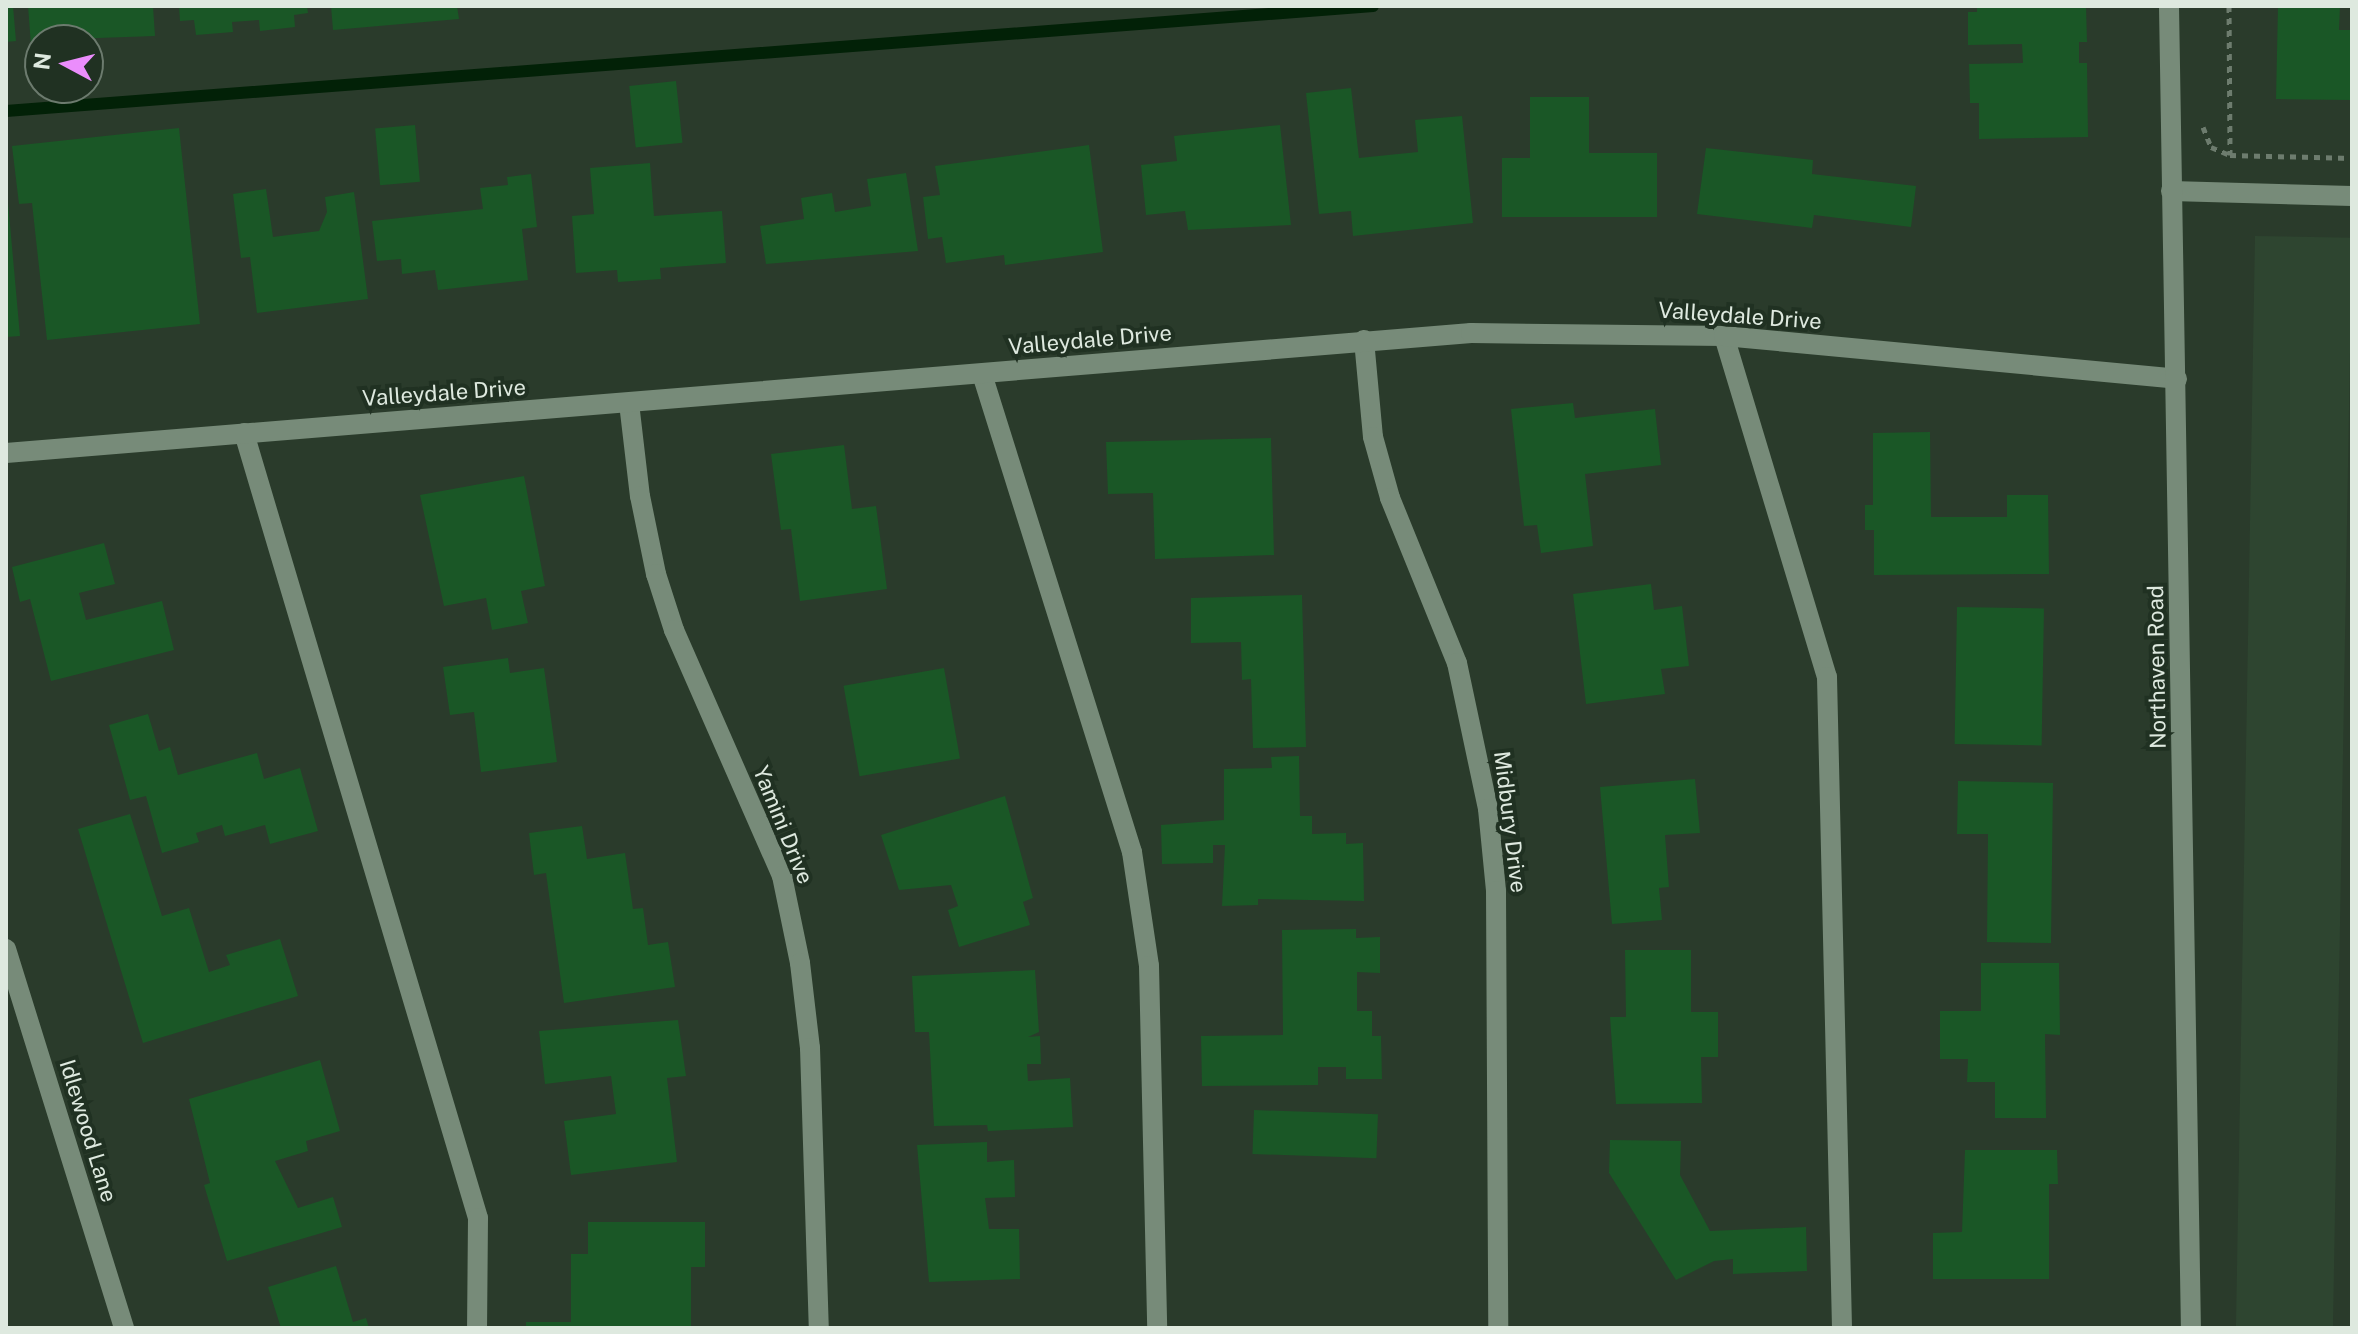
<!DOCTYPE html>
<style>
body{margin:0}
#map{position:relative;width:2358px;height:1334px;overflow:hidden;background:#2a3b2b;font-family:"Public Sans",sans-serif}
div>[style]{position:absolute}
.built>*{inset:0;background:#2e4530;transform-origin:0 0}
.stream>*{height:12px;margin:-6px;padding:0 6px;transform-origin:6px;border-radius:6px;background:#022107}
.building>*{inset:0;background:#1a5726;transform-origin:0 0}
.path>*{height:5px;margin-top:-2.5px;transform-origin:0;background:repeating-linear-gradient(90deg,#6d7c6e 0 6px,transparent 0 12px)}
.service>*{height:20px;margin:-10px;padding:0 10px;transform-origin:10px;border-radius:10px;background:#778b79}
.minor>*{height:20px;margin:-10px;padding:0 10px;transform-origin:10px;border-radius:10px;background:#778b79}
.tertiary>*{height:20px;margin:-10px;padding:0 10px;transform-origin:10px;border-radius:10px;background:#778b79}
span{translate:-50% -50%;white-space:nowrap;text-align:center;line-height:1.15;-webkit-text-stroke:8px #203122;paint-order:stroke}
.street-label{font-size:22px;color:#dee9df}
.frame{position:absolute;inset:0;border:8px solid #dee9df;pointer-events:none}
.north{position:absolute;left:24px;top:24px;width:80px;height:80px;box-sizing:border-box;background:#203122;border:2px solid #6c7b6e;border-radius:50%;rotate:277deg;font-size:22px;font-weight:700;line-height:32px;text-align:center;color:#dee9df}
.north::after{content:'';display:block;margin:auto;width:28px;height:36px;background:#eb8dfc;clip-path:polygon(50% 0,100% 100%,50% 72%,0 100%)}
</style>
<div id="map">
<div class="built">
<i style="left:2255px;top:236px;width:97px;height:1092px;rotate:1deg"></i>
</div>
<div class="stream">
<i style="left:6px;top:111px;width:1371px;rotate:-4.39deg"></i>
</div>
<div class="building">
<i style="clip-path:polygon(6px 6px,13px 6px,16px 41px,6px 42px)"></i>
<i style="clip-path:polygon(28px 6px,153px 6px,155px 36px,40px 40px,40px 45px,31px 45px)"></i>
<i style="clip-path:polygon(179px 6px,307px 6px,308px 13px,294px 15px,295px 27px,260px 31px,259px 20px,232px 22px,233px 32px,196px 35px,194px 20px,180px 21px)"></i>
<i style="clip-path:polygon(331px 6px,457px 6px,459px 19px,333px 30px)"></i>
<i style="clip-path:polygon(1977px 6px,2086px 6px,2087px 42px,2079px 42px,2079px 63px,2087px 63px,2088px 137px,1979px 139px,1979px 103px,1970px 103px,1969px 64px,2023px 63px,2022px 44px,1968px 45px,1968px 12px,1977px 12px)"></i>
<i style="clip-path:polygon(2278px 6px,2340px 6px,2339px 30px,2352px 30px,2352px 100px,2276px 99px)"></i>
<i style="left:676px;top:81px;width:62px;height:47px;rotate:84deg"></i>
<i style="clip-path:polygon(1351px 88px,1359px 158px,1418px 152px,1415px 120px,1462px 116px,1473px 223px,1353px 236px,1351px 211px,1319px 214px,1306px 93px)"></i>
<i style="clip-path:polygon(1530px 97px,1589px 97px,1589px 153px,1657px 153px,1657px 217px,1502px 217px,1502px 158px,1530px 158px)"></i>
<i style="left:415px;top:125px;width:57px;height:40px;rotate:85deg"></i>
<i style="clip-path:polygon(1280px 125px,1291px 225px,1188px 230px,1185px 211px,1146px 215px,1141px 165px,1177px 161px,1174px 136px)"></i>
<i style="clip-path:polygon(179px 128px,200px 324px,47px 340px,32px 203px,19px 204px,12px 146px)"></i>
<i style="clip-path:polygon(1089px 145px,1103px 252px,1005px 265px,1004px 255px,946px 263px,942px 237px,928px 239px,923px 197px,940px 195px,935px 166px)"></i>
<i style="clip-path:polygon(1706px 148px,1813px 160px,1812px 174px,1916px 186px,1911px 227px,1814px 215px,1812px 228px,1697px 214px)"></i>
<i style="clip-path:polygon(650px 163px,654px 216px,722px 211px,726px 263px,660px 268px,661px 279px,618px 282px,617px 270px,576px 273px,572px 216px,594px 214px,590px 168px)"></i>
<i style="clip-path:polygon(906px 173px,918px 251px,766px 264px,760px 226px,804px 219px,801px 198px,832px 193px,835px 212px,871px 206px,867px 179px)"></i>
<i style="clip-path:polygon(531px 174px,537px 227px,522px 229px,528px 280px,438px 290px,435px 270px,402px 274px,401px 259px,377px 261px,372px 221px,483px 209px,480px 188px,508px 185px,507px 177px)"></i>
<i style="clip-path:polygon(6px 180px,20px 336px,6px 337px)"></i>
<i style="clip-path:polygon(266px 189px,273px 237px,319px 231px,327px 212px,325px 197px,354px 192px,368px 299px,257px 313px,250px 257px,241px 258px,233px 194px)"></i>
<i style="clip-path:polygon(1573px 403px,1575px 418px,1655px 409px,1661px 465px,1585px 474px,1593px 546px,1541px 553px,1537px 525px,1524px 526px,1511px 409px)"></i>
<i style="clip-path:polygon(1930px 432px,1931px 517px,2007px 517px,2007px 495px,2048px 495px,2049px 574px,1874px 575px,1874px 530px,1865px 530px,1865px 505px,1873px 505px,1873px 433px)"></i>
<i style="clip-path:polygon(1271px 438px,1274px 555px,1155px 559px,1153px 493px,1108px 494px,1106px 442px)"></i>
<i style="clip-path:polygon(844px 445px,852px 509px,876px 506px,887px 589px,800px 601px,791px 529px,781px 530px,771px 454px)"></i>
<i style="clip-path:polygon(524px 476px,545px 586px,521px 591px,528px 623px,492px 630px,486px 598px,444px 606px,420px 495px)"></i>
<i style="clip-path:polygon(104px 543px,115px 584px,79px 593px,86px 620px,162px 601px,174px 650px,51px 681px,30px 599px,20px 602px,12px 567px)"></i>
<i style="clip-path:polygon(1651px 584px,1654px 610px,1682px 606px,1689px 666px,1661px 669px,1665px 694px,1586px 704px,1573px 594px)"></i>
<i style="clip-path:polygon(1302px 595px,1306px 747px,1253px 748px,1251px 679px,1242px 680px,1241px 642px,1191px 643px,1191px 598px)"></i>
<i style="left:1957px;top:607px;width:87px;height:137px;rotate:1deg"></i>
<i style="clip-path:polygon(508px 658px,510px 673px,544px 668px,557px 762px,481px 772px,474px 712px,450px 715px,443px 667px)"></i>
<i style="left:944px;top:668px;width:92px;height:102px;rotate:80deg"></i>
<i style="clip-path:polygon(148px 714px,159px 751px,170px 747px,178px 775px,257px 753px,264px 779px,300px 768px,318px 831px,270px 844px,265px 825px,225px 836px,222px 825px,196px 833px,199px 842px,162px 853px,146px 796px,130px 800px,109px 725px)"></i>
<i style="clip-path:polygon(1299px 756px,1300px 816px,1312px 816px,1312px 834px,1346px 833px,1346px 844px,1363px 843px,1364px 901px,1258px 899px,1258px 905px,1222px 906px,1225px 845px,1213px 845px,1213px 863px,1162px 864px,1161px 825px,1224px 820px,1224px 769px,1272px 768px,1271px 757px)"></i>
<i style="clip-path:polygon(1695px 779px,1700px 833px,1665px 835px,1669px 887px,1659px 888px,1662px 920px,1612px 924px,1600px 787px)"></i>
<i style="clip-path:polygon(1958px 781px,2053px 783px,2051px 943px,1987px 942px,1988px 834px,1957px 834px)"></i>
<i style="clip-path:polygon(1005px 796px,1033px 898px,1023px 902px,1030px 925px,959px 947px,948px 910px,958px 906px,951px 885px,899px 890px,881px 835px)"></i>
<i style="clip-path:polygon(130px 814px,162px 916px,189px 908px,209px 972px,230px 965px,226px 955px,280px 939px,298px 996px,143px 1043px,78px 829px)"></i>
<i style="clip-path:polygon(582px 826px,587px 859px,625px 853px,633px 909px,643px 908px,648px 945px,668px 942px,675px 987px,564px 1003px,546px 873px,534px 875px,529px 833px)"></i>
<i style="clip-path:polygon(1356px 929px,1356px 938px,1380px 937px,1380px 973px,1357px 972px,1357px 1011px,1372px 1011px,1372px 1036px,1381px 1036px,1382px 1079px,1346px 1079px,1346px 1067px,1318px 1067px,1318px 1085px,1202px 1086px,1201px 1036px,1283px 1035px,1282px 930px)"></i>
<i style="clip-path:polygon(1625px 950px,1691px 950px,1691px 1012px,1718px 1012px,1718px 1057px,1701px 1057px,1702px 1103px,1616px 1104px,1610px 1017px,1626px 1017px)"></i>
<i style="clip-path:polygon(1981px 963px,2059px 963px,2060px 1035px,2045px 1034px,2046px 1118px,1995px 1118px,1995px 1082px,1967px 1082px,1968px 1059px,1940px 1059px,1940px 1011px,1981px 1011px)"></i>
<i style="clip-path:polygon(1035px 970px,1039px 1032px,1028px 1037px,1040px 1036px,1041px 1064px,1027px 1064px,1028px 1081px,1070px 1078px,1073px 1127px,988px 1131px,987px 1125px,934px 1126px,929px 1032px,915px 1032px,912px 976px)"></i>
<i style="clip-path:polygon(678px 1020px,686px 1076px,667px 1078px,677px 1162px,571px 1175px,564px 1121px,616px 1114px,611px 1076px,545px 1084px,539px 1031px)"></i>
<i style="clip-path:polygon(320px 1060px,340px 1131px,306px 1141px,308px 1151px,275px 1161px,298px 1208px,333px 1197px,342px 1227px,227px 1261px,204px 1185px,210px 1183px,189px 1099px)"></i>
<i style="left:1254px;top:1110px;width:124px;height:44px;rotate:2deg"></i>
<i style="clip-path:polygon(1610px 1140px,1681px 1141px,1680px 1175px,1710px 1231px,1806px 1227px,1807px 1271px,1733px 1274px,1733px 1259px,1714px 1261px,1676px 1280px,1609px 1173px)"></i>
<i style="clip-path:polygon(987px 1142px,987px 1162px,1014px 1160px,1015px 1197px,985px 1198px,989px 1229px,1019px 1229px,1020px 1279px,929px 1282px,917px 1145px)"></i>
<i style="clip-path:polygon(1965px 1150px,2057px 1150px,2058px 1184px,2049px 1184px,2049px 1279px,1933px 1279px,1933px 1233px,1962px 1232px)"></i>
<i style="clip-path:polygon(588px 1222px,705px 1222px,705px 1267px,691px 1267px,691px 1328px,526px 1328px,526px 1322px,571px 1322px,571px 1254px,588px 1254px)"></i>
<i style="clip-path:polygon(336px 1266px,353px 1322px,366px 1318px,369px 1328px,281px 1328px,268px 1287px)"></i>
</div>
<div class="path">
<i style="left:2229px;top:6px;width:149px;rotate:89.6deg"></i>
<i style="left:2203px;top:127px;width:22px;rotate:68deg"></i>
<i style="left:2211px;top:147px;width:21px;rotate:23deg"></i>
<i style="left:2230px;top:155px;width:122px;rotate:1.4deg"></i>
</div>
<div class="service">
<i style="left:1724px;top:336px;width:356px;rotate:73.2deg"></i>
<i style="left:1827px;top:677px;width:651px;rotate:88.68deg"></i>
<i style="left:982px;top:374px;width:501px;rotate:72.58deg"></i>
<i style="left:1132px;top:852px;width:115px;rotate:81.5deg"></i>
<i style="left:1149px;top:966px;width:362px;rotate:88.7deg"></i>
<i style="left:244px;top:433px;width:819px;rotate:73.4deg"></i>
<i style="left:478px;top:1218px;width:110px;rotate:90.5deg"></i>
</div>
<div class="minor">
<i style="left:2171px;top:191px;width:181px;rotate:1.6deg"></i>
<i style="left:1364px;top:340px;width:97px;rotate:84.7deg"></i>
<i style="left:1373px;top:437px;width:63px;rotate:74.4deg"></i>
<i style="left:1390px;top:498px;width:178px;rotate:67.9deg"></i>
<i style="left:1457px;top:663px;width:149px;rotate:78deg"></i>
<i style="left:1488px;top:809px;width:82px;rotate:84.4deg"></i>
<i style="left:1496px;top:891px;width:437px;rotate:89.7deg"></i>
<i style="left:629px;top:403px;width:94px;rotate:83.3deg"></i>
<i style="left:640px;top:496px;width:80px;rotate:78.4deg"></i>
<i style="left:656px;top:574px;width:59px;rotate:72.2deg"></i>
<i style="left:674px;top:630px;width:269px;rotate:66.3deg"></i>
<i style="left:782px;top:876px;width:89px;rotate:78.3deg"></i>
<i style="left:800px;top:963px;width:86px;rotate:83.3deg"></i>
<i style="left:810px;top:1048px;width:280px;rotate:88.2deg"></i>
<i style="left:6px;top:453px;width:1470px;rotate:-4.68deg"></i>
<i style="left:1471px;top:333px;width:253px;rotate:0.7deg"></i>
<i style="left:1724px;top:336px;width:455px;rotate:5.4deg"></i>
<i style="left:6px;top:949px;width:397px;rotate:72.7deg"></i>
</div>
<div class="tertiary">
<i style="left:2169px;top:6px;width:1322px;rotate:89.05deg"></i>
</div>
<div class="street-label">
<span style="left:1740px;top:316px;rotate:4deg">Valleydale Drive</span>
<span style="left:1090px;top:340px;rotate:-5deg">Valleydale Drive</span>
<span style="left:444px;top:393px;rotate:-4deg">Valleydale Drive</span>
<span style="left:2157px;top:667px;rotate:-91deg">Northaven Road</span>
<span style="left:1510px;top:822px;rotate:83deg">Midbury Drive</span>
<span style="left:783px;top:825px;rotate:68deg">Yamini Drive</span>
<span style="left:88px;top:1131px;rotate:73deg">Idlewood Lane</span>
</div>
<div class="frame"></div>
<div class="north">N</div>
</div>
